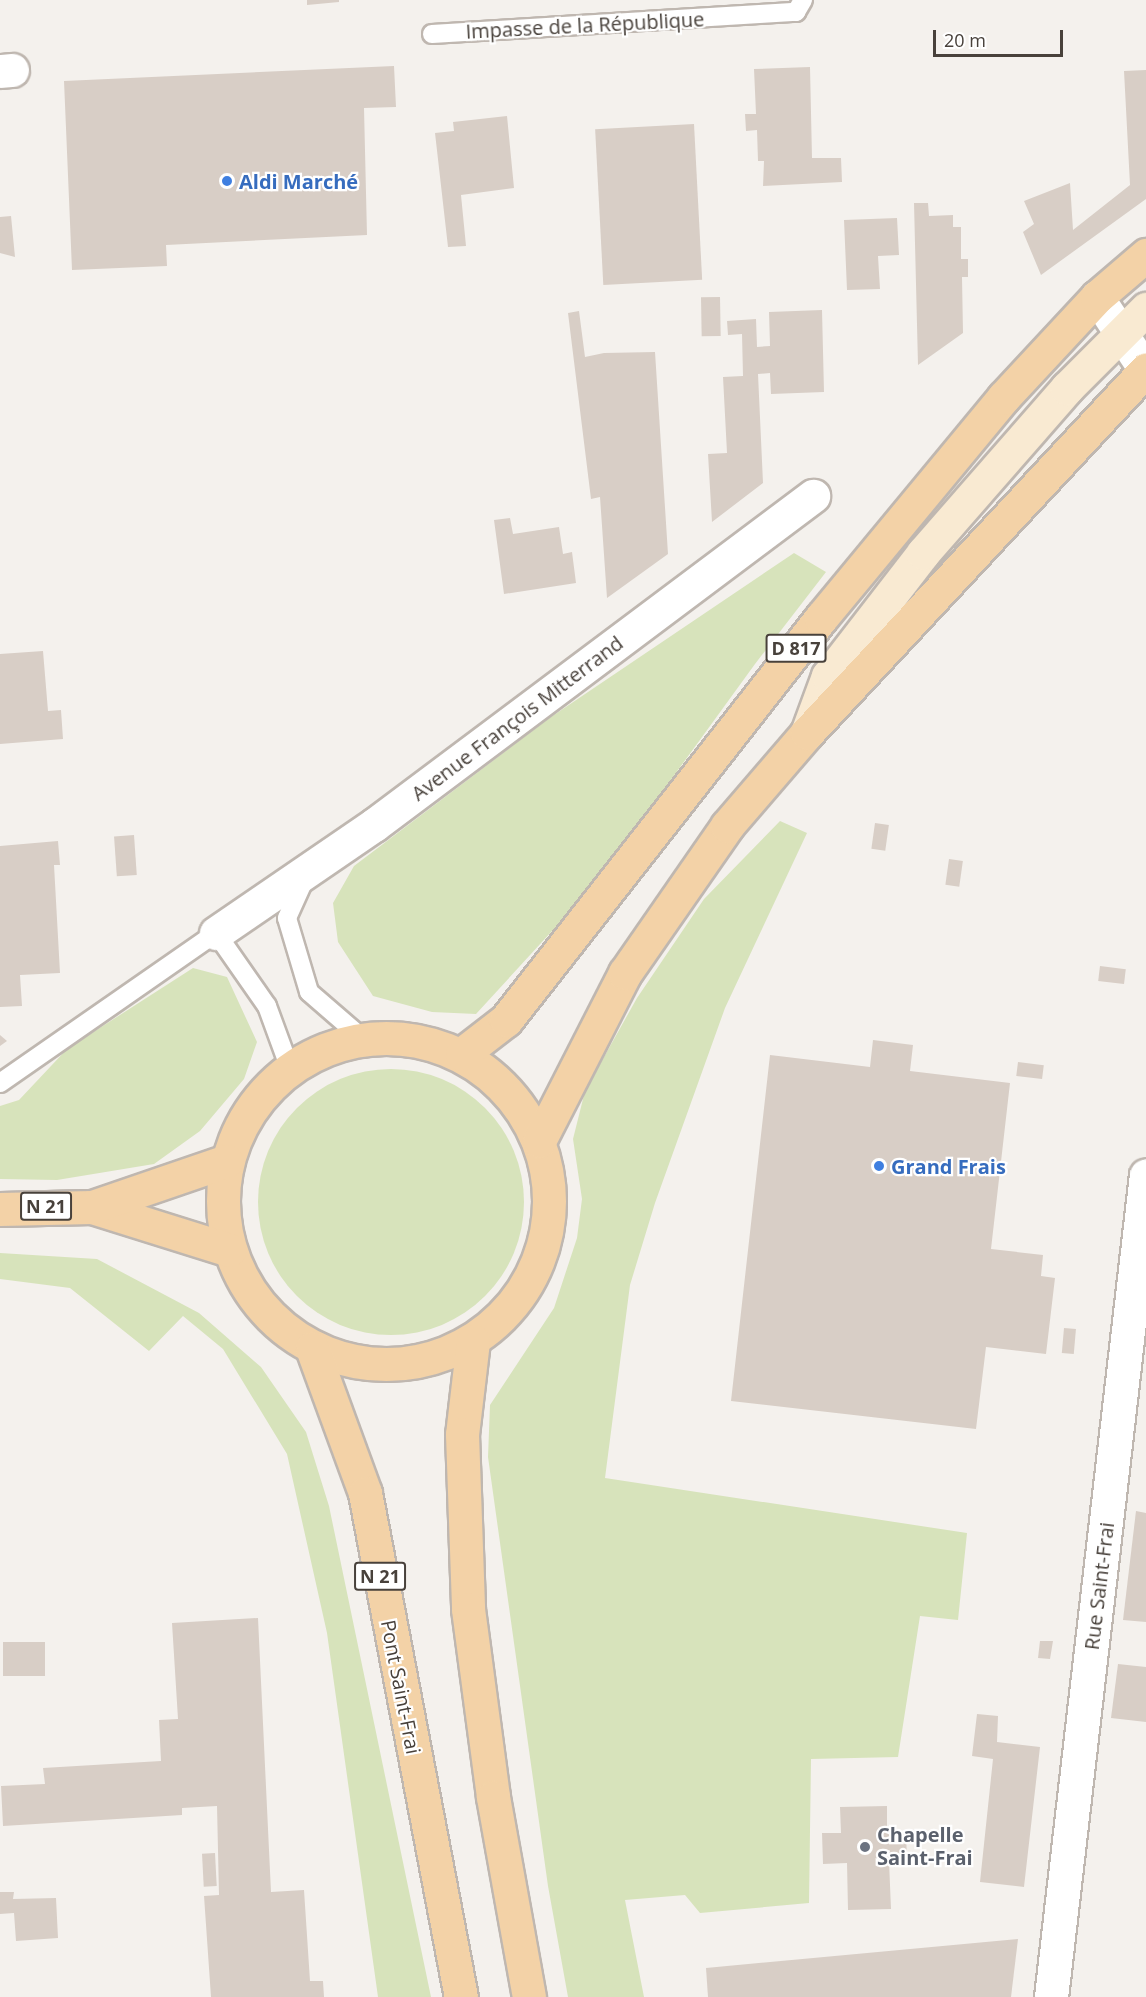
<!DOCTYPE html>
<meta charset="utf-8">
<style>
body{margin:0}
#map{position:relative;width:1146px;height:1997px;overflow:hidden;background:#f4f1ed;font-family:"Open Sans",sans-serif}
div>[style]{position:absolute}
.green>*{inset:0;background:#d7e3bb}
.round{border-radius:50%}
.building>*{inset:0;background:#d8cec6;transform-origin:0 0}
.roads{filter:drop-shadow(2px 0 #bfb7b0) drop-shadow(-2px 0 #bfb7b0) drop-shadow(0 2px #bfb7b0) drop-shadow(0 -2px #bfb7b0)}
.lane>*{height:18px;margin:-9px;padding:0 9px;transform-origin:9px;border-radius:9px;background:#fff}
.street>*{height:33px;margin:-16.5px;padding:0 16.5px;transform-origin:16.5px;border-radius:16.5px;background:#fff}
.secondary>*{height:33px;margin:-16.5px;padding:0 16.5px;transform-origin:16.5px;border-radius:16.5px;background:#f9ead2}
.primary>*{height:33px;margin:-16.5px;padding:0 16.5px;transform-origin:16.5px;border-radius:16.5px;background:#f3d2a7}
.primary>.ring{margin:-16.5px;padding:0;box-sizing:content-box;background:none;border:33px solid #f3d2a7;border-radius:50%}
.dots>*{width:16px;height:16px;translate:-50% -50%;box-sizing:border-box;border:3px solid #fff;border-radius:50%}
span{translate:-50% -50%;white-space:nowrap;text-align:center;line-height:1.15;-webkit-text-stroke:4.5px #fff;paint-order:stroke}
.shield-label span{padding:2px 4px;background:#fff;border:2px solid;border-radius:4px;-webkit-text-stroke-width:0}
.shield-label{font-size:18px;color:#48413b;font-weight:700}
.street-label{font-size:20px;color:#48413b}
.shop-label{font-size:20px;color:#366cbe;font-weight:700}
.left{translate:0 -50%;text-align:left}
.worship-label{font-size:20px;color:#5b616d;font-weight:700}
.scale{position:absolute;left:933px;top:30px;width:130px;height:27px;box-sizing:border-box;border:3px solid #48413b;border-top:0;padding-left:8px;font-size:18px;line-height:21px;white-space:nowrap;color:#48413b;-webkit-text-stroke:4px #fff;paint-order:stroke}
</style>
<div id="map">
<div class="green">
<i style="clip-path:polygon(794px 553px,826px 572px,755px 664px,596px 883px,476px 1014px,432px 1012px,373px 996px,338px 942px,333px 903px,354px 866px,548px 719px)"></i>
<i style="clip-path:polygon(780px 821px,807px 833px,725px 1008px,655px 1203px,630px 1285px,605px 1478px,967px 1533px,958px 1620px,920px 1616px,898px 1757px,811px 1759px,809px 1903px,700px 1913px,685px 1895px,625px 1900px,644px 1997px,568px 1997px,548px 1886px,488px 1457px,490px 1405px,554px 1308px,577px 1238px,582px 1199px,573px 1139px,585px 1091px,637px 998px,704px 899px)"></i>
<i style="clip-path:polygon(193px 968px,227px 977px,257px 1042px,244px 1079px,200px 1131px,154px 1164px,57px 1180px,0 1179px,0 1106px,19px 1100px,67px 1049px)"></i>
<i class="round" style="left:258px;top:1069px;width:266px;height:266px"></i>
<i style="clip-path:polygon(0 1253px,97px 1259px,199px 1313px,261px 1367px,306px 1432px,329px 1506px,431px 1997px,378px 1997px,327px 1633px,287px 1454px,223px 1349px,183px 1316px,149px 1351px,70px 1288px,0 1279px)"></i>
</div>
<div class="building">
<i style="clip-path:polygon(307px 0,339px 0,339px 2px,307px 5px)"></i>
<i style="clip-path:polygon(394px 66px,396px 107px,364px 108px,367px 235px,166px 245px,167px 266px,72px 270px,64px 81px)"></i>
<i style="clip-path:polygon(810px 67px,812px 158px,841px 158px,842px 182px,763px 186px,764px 161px,758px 161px,757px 130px,746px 131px,745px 114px,756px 114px,754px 69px)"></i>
<i style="clip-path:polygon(1146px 70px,1146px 199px,1041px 275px,1023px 232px,1034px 224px,1024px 201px,1070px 183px,1073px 230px,1130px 185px,1124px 71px)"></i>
<i style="clip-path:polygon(507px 116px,514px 188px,461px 195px,466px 246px,448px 247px,435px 133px,454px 131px,453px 122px)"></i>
<i style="left:694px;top:124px;width:156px;height:99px;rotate:87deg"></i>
<i style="clip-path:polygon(914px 203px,928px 203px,929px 216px,953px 215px,953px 227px,961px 227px,961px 259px,968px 259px,968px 277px,962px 277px,963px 333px,918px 365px)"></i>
<i style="clip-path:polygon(11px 216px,15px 257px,0 253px,0 217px)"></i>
<i style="clip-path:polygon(897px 218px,899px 255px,878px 256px,880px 289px,847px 290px,844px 220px)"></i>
<i style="left:720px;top:297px;width:39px;height:19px;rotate:89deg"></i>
<i style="clip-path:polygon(822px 310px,824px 392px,771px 394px,770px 373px,758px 374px,763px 483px,712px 522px,708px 454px,727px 453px,723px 377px,743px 376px,742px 334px,728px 335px,727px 321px,756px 319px,757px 347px,770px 346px,769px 312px)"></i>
<i style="clip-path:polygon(579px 311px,585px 357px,604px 353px,655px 352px,668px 554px,607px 598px,600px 497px,591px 499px,568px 313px)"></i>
<i style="clip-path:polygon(510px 518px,513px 534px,559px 527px,563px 554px,572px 552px,576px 583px,504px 594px,494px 520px)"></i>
<i style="clip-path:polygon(43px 651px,48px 711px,61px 710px,63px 739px,0 744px,0 654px)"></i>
<i style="left:875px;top:823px;width:14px;height:26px;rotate:8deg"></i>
<i style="left:134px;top:835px;width:40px;height:20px;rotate:86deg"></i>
<i style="clip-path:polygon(58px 841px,60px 865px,54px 865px,60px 973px,20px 975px,22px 1006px,0 1007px,0 846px)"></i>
<i style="left:949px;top:859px;width:14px;height:26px;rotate:8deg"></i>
<i style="left:1100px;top:966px;width:26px;height:15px;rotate:7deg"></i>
<i style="clip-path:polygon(0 1035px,7px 1041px,0 1046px)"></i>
<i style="clip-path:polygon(873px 1040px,913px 1045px,910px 1071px,1010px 1083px,991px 1249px,1043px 1255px,1041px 1276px,1055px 1278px,1046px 1354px,986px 1347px,976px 1429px,731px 1401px,770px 1055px,870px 1067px)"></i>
<i style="left:1018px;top:1062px;width:26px;height:14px;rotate:7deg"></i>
<i style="left:1064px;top:1328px;width:12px;height:25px;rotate:5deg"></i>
<i style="clip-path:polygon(1136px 1511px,1146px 1513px,1146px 1622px,1123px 1620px)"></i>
<i style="clip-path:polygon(258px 1618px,271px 1892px,304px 1890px,310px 1981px,323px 1981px,324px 1997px,211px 1997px,204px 1896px,219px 1895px,217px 1806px,182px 1808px,182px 1815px,3px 1826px,1px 1786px,45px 1784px,43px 1768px,161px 1761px,159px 1720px,178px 1719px,172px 1623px)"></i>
<i style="clip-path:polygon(1040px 1641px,1053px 1641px,1050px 1659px,1038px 1658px)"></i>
<i style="left:45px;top:1642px;width:34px;height:42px;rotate:90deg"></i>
<i style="clip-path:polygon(1118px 1664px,1146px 1667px,1146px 1722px,1111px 1718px)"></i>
<i style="clip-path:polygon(977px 1714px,998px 1716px,997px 1742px,1040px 1747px,1024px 1887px,980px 1882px,993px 1759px,972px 1756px)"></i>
<i style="clip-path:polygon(887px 1806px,887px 1831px,906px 1831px,907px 1861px,889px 1861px,891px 1909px,848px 1910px,847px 1863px,823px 1864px,822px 1833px,841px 1833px,840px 1807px)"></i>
<i style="left:215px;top:1853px;width:33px;height:13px;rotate:87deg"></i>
<i style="clip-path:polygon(0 1892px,14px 1892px,13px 1899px,56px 1898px,58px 1938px,16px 1941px,14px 1913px,0 1914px)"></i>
<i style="clip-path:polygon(1018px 1939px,1011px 1997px,708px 1997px,706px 1968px)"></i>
</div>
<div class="roads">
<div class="lane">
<i style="left:432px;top:34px;width:365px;rotate:-3.5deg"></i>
<i style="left:796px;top:12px;width:14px;rotate:-60deg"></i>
<i style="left:305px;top:878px;width:44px;rotate:114.2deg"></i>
<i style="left:287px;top:918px;width:77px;rotate:73.4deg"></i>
<i style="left:309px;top:992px;width:69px;rotate:40.9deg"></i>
<i style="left:0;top:1083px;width:263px;rotate:-34.8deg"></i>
<i style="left:216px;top:933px;width:89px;rotate:55.1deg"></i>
<i style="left:267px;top:1006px;width:67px;rotate:69.9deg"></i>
</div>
<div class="street">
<i style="left:0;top:71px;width:12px;rotate:-5deg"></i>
<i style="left:1097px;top:297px;width:89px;rotate:56.5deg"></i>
<i style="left:216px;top:933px;width:191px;rotate:-34.4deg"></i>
<i style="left:374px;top:825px;width:549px;rotate:-36.85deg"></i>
<i style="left:1051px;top:1997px;width:827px;rotate:-83.41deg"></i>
</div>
<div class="secondary">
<i style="left:807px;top:733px;width:61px;rotate:-69.8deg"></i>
<i style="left:828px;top:676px;width:155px;rotate:-52.3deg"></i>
<i style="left:923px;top:553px;width:219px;rotate:-48.9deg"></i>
<i style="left:1067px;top:388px;width:112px;rotate:-45deg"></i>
</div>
<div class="primary">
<i class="ring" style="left:223px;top:1038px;width:293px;height:293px"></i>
<i style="left:462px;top:1054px;width:56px;rotate:-37.7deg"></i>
<i style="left:506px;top:1020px;width:511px;rotate:-51.92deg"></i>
<i style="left:821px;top:618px;width:286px;rotate:-50.4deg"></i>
<i style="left:1003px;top:398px;width:138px;rotate:-47.1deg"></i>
<i style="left:1097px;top:297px;width:65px;rotate:-40.6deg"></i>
<i style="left:539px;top:1141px;width:189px;rotate:-62.9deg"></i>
<i style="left:625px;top:973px;width:179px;rotate:-55.2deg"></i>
<i style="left:727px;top:826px;width:123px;rotate:-49.3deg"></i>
<i style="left:807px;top:733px;width:497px;rotate:-47deg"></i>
<i style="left:92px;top:1207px;width:144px;rotate:17.4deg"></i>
<i style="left:0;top:1209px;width:92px;rotate:-1.2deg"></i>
<i style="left:92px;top:1207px;width:142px;rotate:-18.9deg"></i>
<i style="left:473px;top:1341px;width:94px;rotate:96.7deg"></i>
<i style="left:462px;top:1434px;width:175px;rotate:88deg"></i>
<i style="left:468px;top:1609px;width:190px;rotate:82.4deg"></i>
<i style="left:493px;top:1797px;width:203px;rotate:79.8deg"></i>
<i style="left:312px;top:1348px;width:154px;rotate:69.9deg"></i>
<i style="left:365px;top:1493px;width:513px;rotate:79.22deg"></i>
</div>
</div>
<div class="dots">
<i style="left:227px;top:181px;background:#3f7fe0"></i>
<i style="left:879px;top:1166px;background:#3f7fe0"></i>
<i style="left:865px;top:1847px;background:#6b7280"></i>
</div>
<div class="shield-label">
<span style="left:796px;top:648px">D 817</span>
<span style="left:46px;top:1206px">N 21</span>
<span style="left:380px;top:1576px">N 21</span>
</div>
<div class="street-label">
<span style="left:585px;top:25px;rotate:-3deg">Impasse de la République</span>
<span style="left:517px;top:718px;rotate:-37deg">Avenue François Mitterrand</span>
<span style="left:1099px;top:1586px;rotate:-83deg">Rue Saint-Frai</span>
<span style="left:401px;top:1687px;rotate:79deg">Pont Saint-Frai</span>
</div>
<div class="shop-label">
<span class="left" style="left:239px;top:181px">Aldi Marché</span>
<span class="left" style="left:891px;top:1166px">Grand Frais</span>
</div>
<div class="worship-label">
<span class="left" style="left:877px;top:1846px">Chapelle<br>Saint-Frai</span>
</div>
<div class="scale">20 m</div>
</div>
